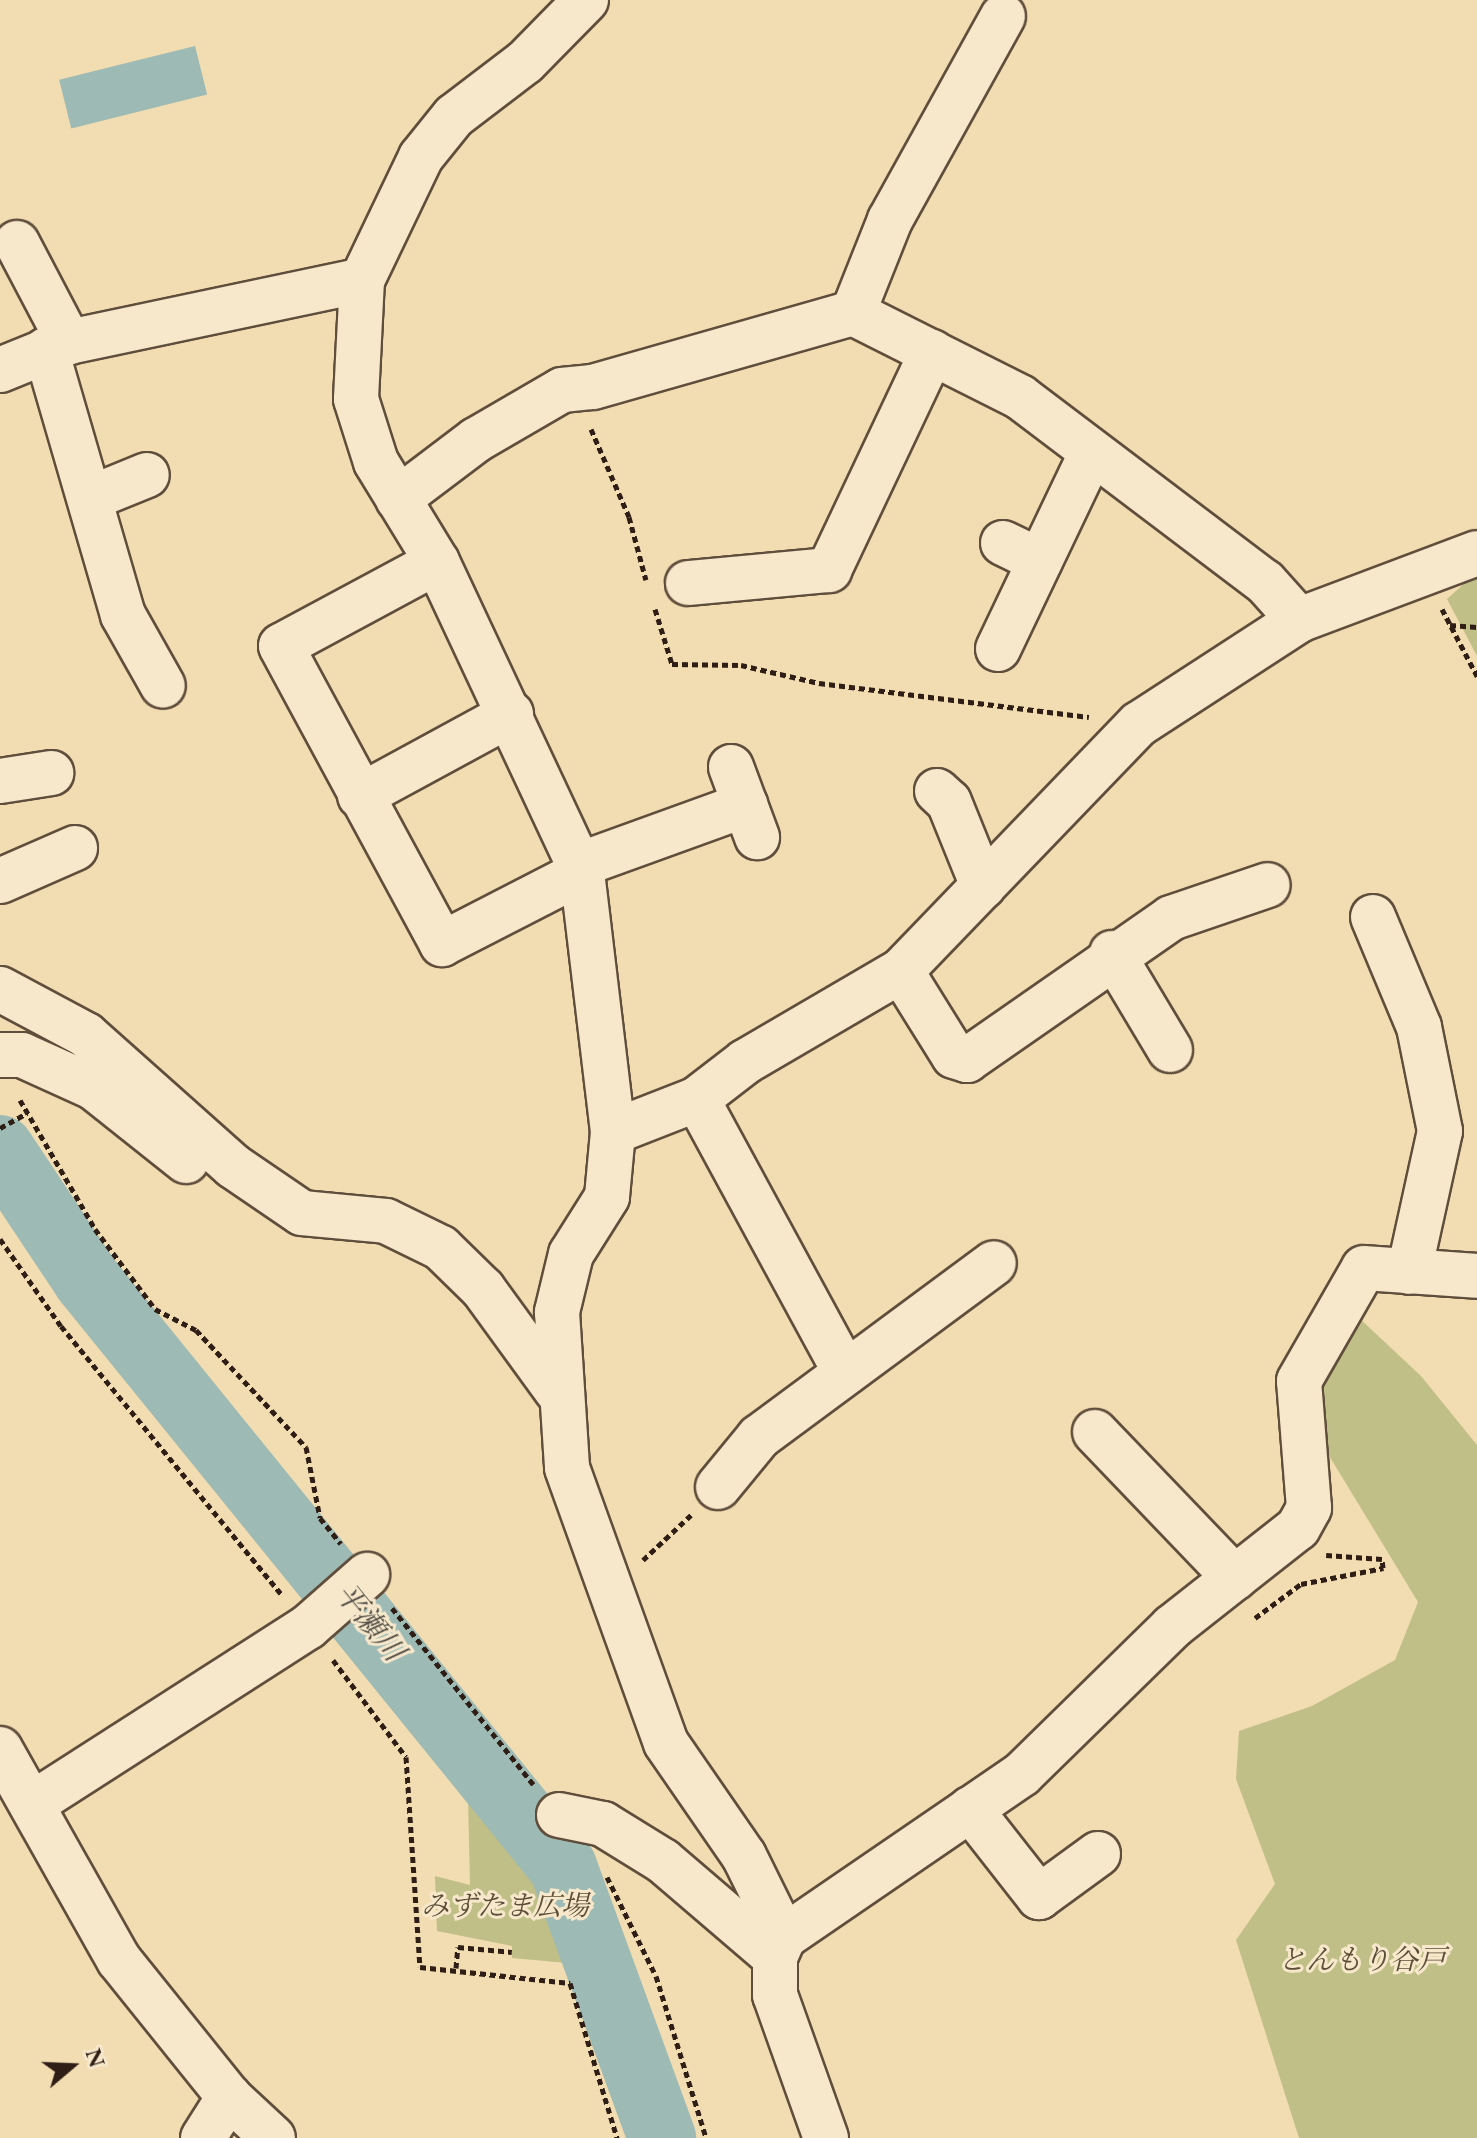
<!DOCTYPE html>
<meta charset="utf-8">
<style>
body{margin:0}
#map{position:relative;width:1477px;height:2138px;overflow:hidden;background:#f2dcb1;font-family:"EB Garamond","Noto Serif JP",serif}
div>[style]{position:absolute}
.green>*{inset:0;background:#c0bf87}
.water>*{inset:0;background:#9dbab5;transform-origin:0 0}
.river>*{height:68px;margin:-34px;padding:0 34px;transform-origin:34px;border-radius:34px;background:#9dbab5}
.path>*{height:5px;margin-top:-2.5px;transform-origin:0;background:repeating-linear-gradient(90deg,#2f1e15 0 6px,transparent 0 10px)}
.roads{filter:drop-shadow(2px 0 #604e3c) drop-shadow(-2px 0 #604e3c) drop-shadow(0 2px #604e3c) drop-shadow(0 -2px #604e3c)}
.minor>*{height:44px;margin:-22px;padding:0 22px;transform-origin:22px;border-radius:22px;background:#f7e8cc}
span{translate:-50% -50%;white-space:nowrap;text-align:center;line-height:1.15;-webkit-text-stroke:6px #f7e8cc;paint-order:stroke}
.park-label{font-size:28px;color:#5a4e37;font-style:italic}
.water-label{font-size:30px;color:#504d45;font-style:italic}
.north{position:absolute;left:32px;top:2026px;width:80px;height:80px;-webkit-text-stroke:6px #f7e8cc;paint-order:stroke;rotate:71deg;font-size:22px;font-weight:700;line-height:32px;text-align:center;color:#2f1e15}
.north::after{content:'';display:block;margin:auto;width:28px;height:36px;background:#2f1e15;clip-path:polygon(50% 0,100% 100%,50% 72%,0 100%)}
</style>
<div id="map">
<div class="green">
<i style="clip-path:polygon(1477px 572px,1477px 656px,1447px 599px)"></i>
<i style="clip-path:polygon(1359px 1318px,1421px 1376px,1477px 1445px,1477px 2138px,1299px 2138px,1236px 1940px,1275px 1884px,1236px 1779px,1239px 1731px,1312px 1706px,1395px 1660px,1418px 1602px,1325px 1449px,1324px 1384px)"></i>
<i style="clip-path:polygon(468px 1798px,562px 1914px,578px 1964px,512px 1958px,512px 1946px,437px 1931px,435px 1876px,470px 1885px)"></i>
</div>
<div class="water">
<i style="left:195px;top:46px;width:50px;height:140px;rotate:76deg"></i>
</div>
<div class="river">
<i style="left:0;top:1149px;width:157px;rotate:56.4deg"></i>
<i style="left:87px;top:1280px;width:756px;rotate:50.96deg"></i>
<i style="left:563px;top:1867px;width:289px;rotate:69.9deg"></i>
</div>
<div class="path">
<i style="left:591px;top:429px;width:96px;rotate:66.6deg"></i>
<i style="left:629px;top:517px;width:65px;rotate:74.9deg"></i>
<i style="left:655px;top:609px;width:58px;rotate:72.8deg"></i>
<i style="left:672px;top:664px;width:69px;rotate:0.8deg"></i>
<i style="left:741px;top:665px;width:80px;rotate:13deg"></i>
<i style="left:819px;top:683px;width:272px;rotate:7.2deg"></i>
<i style="left:1442px;top:609px;width:76px;rotate:62.4deg"></i>
<i style="left:1450px;top:625px;width:27px;rotate:4deg"></i>
<i style="left:20px;top:1100px;width:149px;rotate:59.8deg"></i>
<i style="left:95px;top:1229px;width:100px;rotate:53.1deg"></i>
<i style="left:155px;top:1309px;width:46px;rotate:27.1deg"></i>
<i style="left:196px;top:1330px;width:161px;rotate:46.8deg"></i>
<i style="left:306px;top:1447px;width:72px;rotate:78.8deg"></i>
<i style="left:320px;top:1518px;width:33px;rotate:51deg"></i>
<i style="left:0;top:1128px;width:31px;rotate:-29deg"></i>
<i style="left:0;top:1239px;width:106px;rotate:55deg"></i>
<i style="left:61px;top:1326px;width:348px;rotate:50.6deg"></i>
<i style="left:643px;top:1560px;width:66px;rotate:-43.2deg"></i>
<i style="left:392px;top:1608px;width:226px;rotate:51.3deg"></i>
<i style="left:1255px;top:1618px;width:57px;rotate:-36.5deg"></i>
<i style="left:1301px;top:1584px;width:84px;rotate:-11deg"></i>
<i style="left:1383px;top:1568px;width:9px;rotate:-96deg"></i>
<i style="left:1382px;top:1559px;width:56px;rotate:-175.9deg"></i>
<i style="left:333px;top:1660px;width:121px;rotate:53deg"></i>
<i style="left:406px;top:1757px;width:210px;rotate:86.2deg"></i>
<i style="left:420px;top:1967px;width:151px;rotate:6.1deg"></i>
<i style="left:570px;top:1983px;width:162px;rotate:73.1deg"></i>
<i style="left:607px;top:1877px;width:110px;rotate:63.7deg"></i>
<i style="left:656px;top:1976px;width:170px;rotate:72.8deg"></i>
<i style="left:456px;top:1968px;width:21px;rotate:-85deg"></i>
<i style="left:458px;top:1947px;width:54px;rotate:5.3deg"></i>
</div>
<div class="roads">
<div class="minor">
<i style="left:586px;top:0;width:87px;rotate:134.5deg"></i>
<i style="left:525px;top:62px;width:89px;rotate:142.7deg"></i>
<i style="left:454px;top:116px;width:53px;rotate:128.8deg"></i>
<i style="left:421px;top:157px;width:136px;rotate:115.6deg"></i>
<i style="left:362px;top:280px;width:119px;rotate:92.9deg"></i>
<i style="left:356px;top:399px;width:66px;rotate:72.4deg"></i>
<i style="left:376px;top:462px;width:117px;rotate:58.6deg"></i>
<i style="left:437px;top:562px;width:342px;rotate:64.9deg"></i>
<i style="left:582px;top:872px;width:262px;rotate:83.2deg"></i>
<i style="left:613px;top:1132px;width:65px;rotate:95.3deg"></i>
<i style="left:607px;top:1197px;width:67px;rotate:122.3deg"></i>
<i style="left:571px;top:1254px;width:60px;rotate:103.6deg"></i>
<i style="left:557px;top:1312px;width:156px;rotate:86.3deg"></i>
<i style="left:567px;top:1468px;width:292px;rotate:70.2deg"></i>
<i style="left:666px;top:1743px;width:137px;rotate:55.4deg"></i>
<i style="left:744px;top:1856px;width:90px;rotate:63.7deg"></i>
<i style="left:17px;top:243px;width:112px;rotate:62.3deg"></i>
<i style="left:853px;top:313px;width:187px;rotate:26.7deg"></i>
<i style="left:1020px;top:397px;width:307px;rotate:37.1deg"></i>
<i style="left:1265px;top:582px;width:51px;rotate:48.2deg"></i>
<i style="left:46px;top:350px;width:276px;rotate:73.8deg"></i>
<i style="left:123px;top:615px;width:81px;rotate:60.6deg"></i>
<i style="left:0;top:370px;width:74px;rotate:-22.1deg"></i>
<i style="left:69px;top:342px;width:299px;rotate:-11.9deg"></i>
<i style="left:93px;top:497px;width:58px;rotate:-22.2deg"></i>
<i style="left:398px;top:499px;width:98px;rotate:-37.1deg"></i>
<i style="left:476px;top:440px;width:99px;rotate:-30.2deg"></i>
<i style="left:562px;top:390px;width:31px;rotate:-6deg"></i>
<i style="left:593px;top:387px;width:270px;rotate:-15.9deg"></i>
<i style="left:853px;top:313px;width:100px;rotate:-68.3deg"></i>
<i style="left:890px;top:220px;width:233px;rotate:-61deg"></i>
<i style="left:1003px;top:543px;width:41px;rotate:25.9deg"></i>
<i style="left:437px;top:562px;width:177px;rotate:151.7deg"></i>
<i style="left:281px;top:646px;width:339px;rotate:61.6deg"></i>
<i style="left:442px;top:944px;width:157px;rotate:-27.2deg"></i>
<i style="left:688px;top:583px;width:142px;rotate:-5.3deg"></i>
<i style="left:829px;top:570px;width:241px;rotate:-64.7deg"></i>
<i style="left:998px;top:649px;width:216px;rotate:-64.5deg"></i>
<i style="left:731px;top:767px;width:75px;rotate:69.6deg"></i>
<i style="left:0;top:781px;width:52px;rotate:-8.9deg"></i>
<i style="left:937px;top:791px;width:16px;rotate:43deg"></i>
<i style="left:949px;top:802px;width:91px;rotate:68deg"></i>
<i style="left:360px;top:796px;width:172px;rotate:-28.5deg"></i>
<i style="left:579px;top:865px;width:177px;rotate:-19.9deg"></i>
<i style="left:0;top:881px;width:82px;rotate:-23.7deg"></i>
<i style="left:1373px;top:917px;width:119px;rotate:67.3deg"></i>
<i style="left:1419px;top:1027px;width:106px;rotate:78.6deg"></i>
<i style="left:1440px;top:1131px;width:144px;rotate:102.4deg"></i>
<i style="left:1112px;top:953px;width:113px;rotate:59.1deg"></i>
<i style="left:901px;top:971px;width:100px;rotate:58.1deg"></i>
<i style="left:954px;top:1056px;width:14px;rotate:17deg"></i>
<i style="left:967px;top:1060px;width:249px;rotate:-34.8deg"></i>
<i style="left:1171px;top:918px;width:102px;rotate:-18.8deg"></i>
<i style="left:0;top:989px;width:98px;rotate:28.1deg"></i>
<i style="left:86px;top:1035px;width:197px;rotate:41.7deg"></i>
<i style="left:233px;top:1166px;width:83px;rotate:34.3deg"></i>
<i style="left:302px;top:1213px;width:84px;rotate:5.4deg"></i>
<i style="left:386px;top:1221px;width:61px;rotate:26.1deg"></i>
<i style="left:441px;top:1248px;width:59px;rotate:44.3deg"></i>
<i style="left:483px;top:1289px;width:126px;rotate:54deg"></i>
<i style="left:0;top:1055px;width:22px"></i>
<i style="left:22px;top:1055px;width:78px;rotate:24.3deg"></i>
<i style="left:93px;top:1087px;width:119px;rotate:38.5deg"></i>
<i style="left:697px;top:1099px;width:311px;rotate:61.5deg"></i>
<i style="left:613px;top:1132px;width:90px;rotate:-21.4deg"></i>
<i style="left:697px;top:1099px;width:61px;rotate:-37.6deg"></i>
<i style="left:745px;top:1062px;width:181px;rotate:-30.3deg"></i>
<i style="left:901px;top:971px;width:343px;rotate:-46.1deg"></i>
<i style="left:1139px;top:724px;width:191px;rotate:-33deg"></i>
<i style="left:1299px;top:620px;width:190px;rotate:-20.6deg"></i>
<i style="left:1095px;top:1432px;width:202px;rotate:46.2deg"></i>
<i style="left:718px;top:1487px;width:65px;rotate:-50.6deg"></i>
<i style="left:759px;top:1437px;width:292px;rotate:-36.5deg"></i>
<i style="left:0;top:1749px;width:242px;rotate:60.6deg"></i>
<i style="left:119px;top:1960px;width:176px;rotate:51.2deg"></i>
<i style="left:229px;top:2097px;width:60px;rotate:43deg"></i>
<i style="left:32px;top:1804px;width:328px;rotate:-32.7deg"></i>
<i style="left:308px;top:1627px;width:79px;rotate:-41.4deg"></i>
<i style="left:970px;top:1809px;width:112px;rotate:51.9deg"></i>
<i style="left:1039px;top:1897px;width:73px;rotate:-36.1deg"></i>
<i style="left:559px;top:1815px;width:45px;rotate:11.6deg"></i>
<i style="left:603px;top:1824px;width:70px;rotate:31.7deg"></i>
<i style="left:663px;top:1861px;width:148px;rotate:40.6deg"></i>
<i style="left:203px;top:2138px;width:49px;rotate:-57.6deg"></i>
<i style="left:826px;top:2138px;width:152px;rotate:-109.6deg"></i>
<i style="left:775px;top:1995px;width:38px;rotate:-90deg"></i>
<i style="left:775px;top:1957px;width:22px;rotate:-66deg"></i>
<i style="left:784px;top:1937px;width:288px;rotate:-34.4deg"></i>
<i style="left:1022px;top:1774px;width:210px;rotate:-44.4deg"></i>
<i style="left:1172px;top:1627px;width:160px;rotate:-38.2deg"></i>
<i style="left:1298px;top:1528px;width:23px;rotate:-61deg"></i>
<i style="left:1309px;top:1508px;width:127px;rotate:-94.5deg"></i>
<i style="left:1299px;top:1381px;width:130px;rotate:-60.1deg"></i>
<i style="left:1364px;top:1268px;width:113px;rotate:4deg"></i>
</div>
</div>
<div class="park-label">
<span style="left:505px;top:1905px">みずたま広場</span>
<span style="left:1362px;top:1959px">とんもり谷戸</span>
</div>
<div class="water-label">
<span style="left:370px;top:1622px;rotate:51deg">平瀬川</span>
</div>
<div class="north">N</div>
</div>
